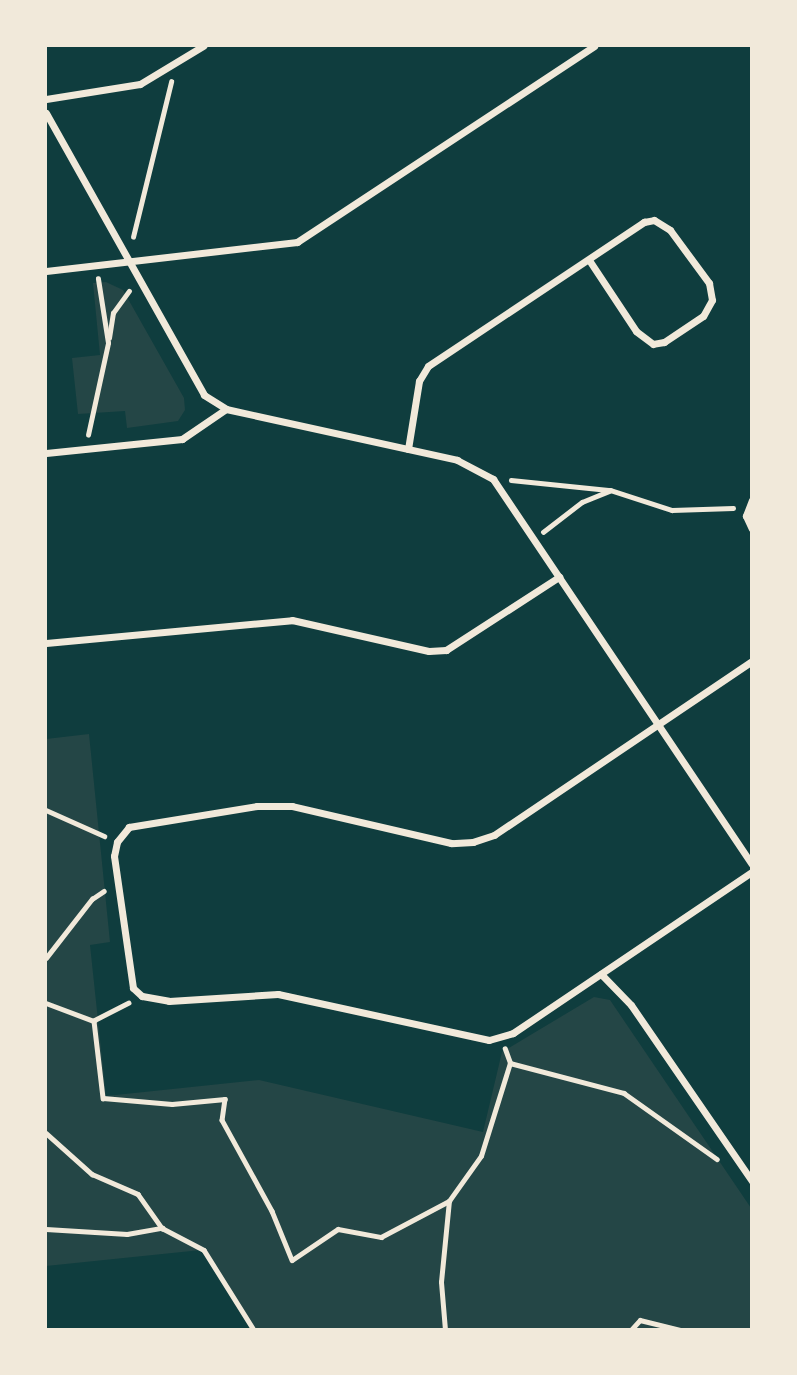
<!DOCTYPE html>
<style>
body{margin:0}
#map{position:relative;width:797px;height:1375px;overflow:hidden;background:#0f3d3e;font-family:Roboto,sans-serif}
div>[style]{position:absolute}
.green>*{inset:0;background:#244646}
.path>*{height:4.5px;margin:-2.25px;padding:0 2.25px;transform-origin:2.25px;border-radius:2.25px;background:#f1e9da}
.minor>*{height:7px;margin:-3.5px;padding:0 3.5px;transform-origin:3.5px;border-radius:3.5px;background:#f1e9da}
span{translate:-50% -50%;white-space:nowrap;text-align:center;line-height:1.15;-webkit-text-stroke:6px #f1e9da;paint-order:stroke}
.frame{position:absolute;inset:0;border:47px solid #f1e9da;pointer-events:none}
</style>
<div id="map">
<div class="green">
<i style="clip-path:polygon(106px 282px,123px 290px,184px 398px,185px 410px,178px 421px,127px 428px,125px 411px,78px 414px,72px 358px,100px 355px,93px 283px)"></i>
<i style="clip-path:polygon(89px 734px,110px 942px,90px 945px,106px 1096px,259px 1080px,483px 1132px,502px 1052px,594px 997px,610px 1000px,751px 1208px,751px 1329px,250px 1329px,201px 1250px,46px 1266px,46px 739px)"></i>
</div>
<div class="path">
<i style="left:133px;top:237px;width:160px;rotate:-76.2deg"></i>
<i style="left:109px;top:338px;width:25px;rotate:-81deg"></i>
<i style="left:113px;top:313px;width:27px;rotate:-54deg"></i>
<i style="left:88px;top:435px;width:94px;rotate:-77.7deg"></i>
<i style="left:108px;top:343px;width:65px;rotate:-98.9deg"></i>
<i style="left:511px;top:480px;width:100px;rotate:5.8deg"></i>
<i style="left:610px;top:490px;width:65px;rotate:17.9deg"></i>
<i style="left:672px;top:510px;width:61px;rotate:-1.9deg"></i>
<i style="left:543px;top:532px;width:49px;rotate:-37.6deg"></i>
<i style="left:582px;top:502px;width:29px;rotate:-22deg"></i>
<i style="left:46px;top:810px;width:64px;rotate:24.1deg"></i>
<i style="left:46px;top:958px;width:75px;rotate:-52.1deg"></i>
<i style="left:92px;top:899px;width:14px;rotate:-34deg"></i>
<i style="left:46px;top:1003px;width:51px;rotate:20.6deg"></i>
<i style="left:129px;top:1003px;width:39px;rotate:153deg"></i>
<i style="left:94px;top:1021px;width:78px;rotate:83.3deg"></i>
<i style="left:103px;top:1098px;width:69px;rotate:5deg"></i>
<i style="left:172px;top:1104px;width:53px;rotate:-5.4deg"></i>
<i style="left:225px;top:1099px;width:21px;rotate:98deg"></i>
<i style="left:222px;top:1120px;width:104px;rotate:61.2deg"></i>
<i style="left:272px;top:1211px;width:53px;rotate:67.8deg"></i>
<i style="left:292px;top:1260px;width:55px;rotate:-34deg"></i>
<i style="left:338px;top:1229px;width:44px;rotate:10.5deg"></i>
<i style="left:381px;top:1237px;width:77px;rotate:-27.9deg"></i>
<i style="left:510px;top:1063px;width:118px;rotate:14.7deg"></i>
<i style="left:624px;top:1093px;width:114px;rotate:35.4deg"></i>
<i style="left:46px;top:1133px;width:62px;rotate:41.7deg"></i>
<i style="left:92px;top:1174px;width:50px;rotate:23.5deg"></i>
<i style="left:138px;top:1194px;width:42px;rotate:54.8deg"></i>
<i style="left:162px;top:1228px;width:47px;rotate:27.6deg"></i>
<i style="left:204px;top:1250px;width:94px;rotate:58deg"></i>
<i style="left:46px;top:1229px;width:81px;rotate:3.5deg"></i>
<i style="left:127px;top:1234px;width:36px;rotate:-10deg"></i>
<i style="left:445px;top:1330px;width:48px;rotate:-94.8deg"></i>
<i style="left:441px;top:1282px;width:81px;rotate:-84.4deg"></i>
<i style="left:449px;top:1201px;width:55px;rotate:-54.6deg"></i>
<i style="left:481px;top:1156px;width:97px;rotate:-72.7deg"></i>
<i style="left:510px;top:1063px;width:15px;rotate:-110deg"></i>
<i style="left:631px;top:1330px;width:13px;rotate:-48deg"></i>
<i style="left:640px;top:1320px;width:42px;rotate:13.7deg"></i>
</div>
<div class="minor">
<i style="left:46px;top:99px;width:95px;rotate:-9.1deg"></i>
<i style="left:140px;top:84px;width:74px;rotate:-31.1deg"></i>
<i style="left:46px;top:113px;width:323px;rotate:60.7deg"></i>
<i style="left:204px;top:395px;width:26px;rotate:32deg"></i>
<i style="left:226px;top:409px;width:237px;rotate:12.4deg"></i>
<i style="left:457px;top:460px;width:41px;rotate:27.8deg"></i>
<i style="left:493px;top:479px;width:464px;rotate:56.1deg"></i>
<i style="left:46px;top:271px;width:253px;rotate:-6.6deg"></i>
<i style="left:297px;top:242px;width:356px;rotate:-33.4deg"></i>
<i style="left:408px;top:449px;width:69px;rotate:-80.8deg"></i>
<i style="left:419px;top:381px;width:17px;rotate:-59deg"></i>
<i style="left:428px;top:366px;width:260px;rotate:-33.7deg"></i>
<i style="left:644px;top:222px;width:10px;rotate:-11deg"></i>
<i style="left:654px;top:220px;width:19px;rotate:32deg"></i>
<i style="left:670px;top:230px;width:66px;rotate:53.7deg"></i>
<i style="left:709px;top:283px;width:17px;rotate:80deg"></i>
<i style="left:712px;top:300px;width:18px;rotate:119deg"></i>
<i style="left:703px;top:316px;width:47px;rotate:146.3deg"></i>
<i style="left:664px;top:342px;width:11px;rotate:170deg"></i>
<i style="left:653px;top:344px;width:21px;rotate:-143deg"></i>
<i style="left:636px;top:331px;width:85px;rotate:-123.5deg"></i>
<i style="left:46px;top:453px;width:137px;rotate:-5.9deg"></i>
<i style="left:182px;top:439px;width:53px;rotate:-34.3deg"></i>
<i style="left:752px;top:500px;width:17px;rotate:111deg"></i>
<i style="left:746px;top:516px;width:14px;rotate:65deg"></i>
<i style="left:46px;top:643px;width:247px;rotate:-5.3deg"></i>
<i style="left:292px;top:620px;width:140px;rotate:12.8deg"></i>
<i style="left:429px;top:651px;width:17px;rotate:-3deg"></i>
<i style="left:446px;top:650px;width:135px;rotate:-32.9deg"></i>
<i style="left:752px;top:661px;width:311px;rotate:146deg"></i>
<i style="left:494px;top:835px;width:22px;rotate:162deg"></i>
<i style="left:473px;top:842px;width:22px;rotate:177deg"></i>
<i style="left:451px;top:843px;width:163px;rotate:-166.9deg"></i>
<i style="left:292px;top:806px;width:35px;rotate:180deg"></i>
<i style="left:257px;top:806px;width:130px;rotate:170.7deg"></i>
<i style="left:129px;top:827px;width:19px;rotate:129deg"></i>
<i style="left:117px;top:842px;width:14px;rotate:102deg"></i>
<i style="left:114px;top:856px;width:133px;rotate:81.8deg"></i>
<i style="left:133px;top:988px;width:12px;rotate:42deg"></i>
<i style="left:142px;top:996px;width:27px;rotate:10deg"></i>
<i style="left:169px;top:1001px;width:109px;rotate:-3.7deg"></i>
<i style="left:278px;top:994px;width:216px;rotate:12.3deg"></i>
<i style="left:489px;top:1040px;width:25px;rotate:-16deg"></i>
<i style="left:513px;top:1033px;width:288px;rotate:-34deg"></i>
<i style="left:601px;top:974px;width:43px;rotate:45.9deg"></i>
<i style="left:631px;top:1005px;width:214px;rotate:55.5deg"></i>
</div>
<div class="frame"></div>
</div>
